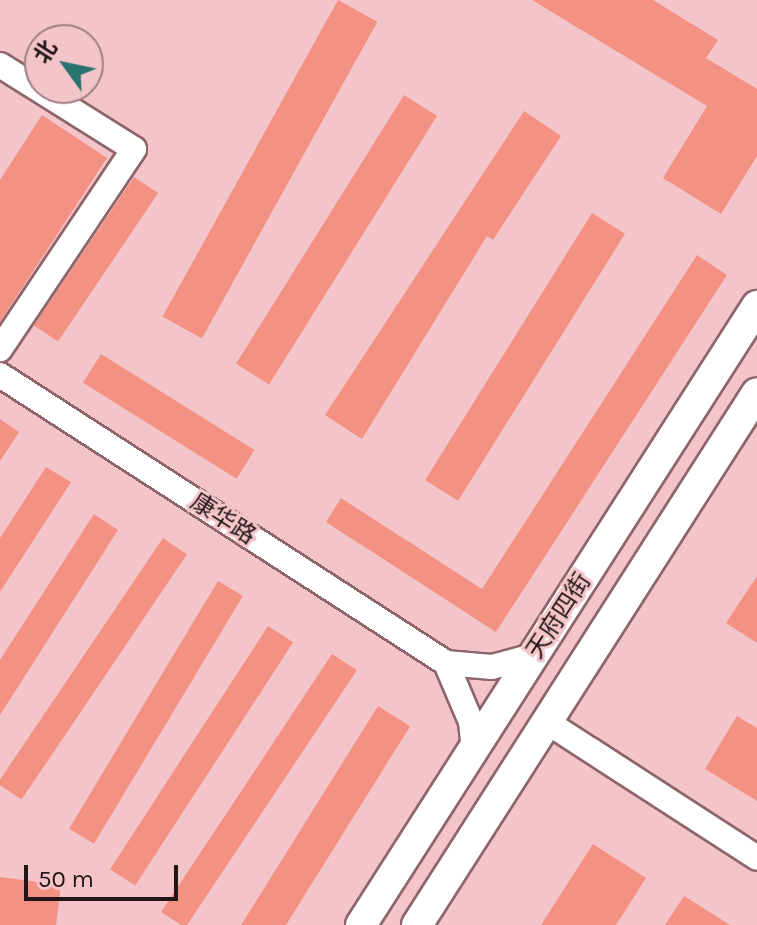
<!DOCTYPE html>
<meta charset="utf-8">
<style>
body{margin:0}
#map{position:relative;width:757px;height:925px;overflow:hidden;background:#f3c5cb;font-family:Karla,"Noto Sans SC",sans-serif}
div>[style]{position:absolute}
.building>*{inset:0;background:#f39183;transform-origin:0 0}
.roads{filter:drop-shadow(2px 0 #8d656b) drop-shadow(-2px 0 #8d656b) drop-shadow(0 2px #8d656b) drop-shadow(0 -2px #8d656b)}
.minor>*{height:24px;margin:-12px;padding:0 12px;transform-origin:12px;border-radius:12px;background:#fff}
.major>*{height:30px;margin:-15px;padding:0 15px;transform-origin:15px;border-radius:15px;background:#fff}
span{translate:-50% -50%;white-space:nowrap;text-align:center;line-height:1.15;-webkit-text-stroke:6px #f3c5cb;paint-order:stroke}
.street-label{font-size:24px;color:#231416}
.north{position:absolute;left:24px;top:24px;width:80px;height:80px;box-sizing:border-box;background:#f3c5cb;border:2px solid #a07e83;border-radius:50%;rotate:303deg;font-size:22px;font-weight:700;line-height:32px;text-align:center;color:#231416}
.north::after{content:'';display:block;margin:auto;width:28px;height:36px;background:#2a736e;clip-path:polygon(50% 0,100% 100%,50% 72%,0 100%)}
.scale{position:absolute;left:24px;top:865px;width:154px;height:36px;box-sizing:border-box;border:4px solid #231416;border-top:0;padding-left:10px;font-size:24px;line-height:28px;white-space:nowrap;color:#231416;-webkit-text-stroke:6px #f3c5cb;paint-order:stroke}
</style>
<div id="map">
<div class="building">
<i style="left:338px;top:0;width:45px;height:362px;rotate:29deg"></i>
<i style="clip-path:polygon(532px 0,653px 0,718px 40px,706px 58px,757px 89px,757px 156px,721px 214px,663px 178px,707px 106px)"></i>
<i style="left:404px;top:95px;width:39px;height:317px;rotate:32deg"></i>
<i style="clip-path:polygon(524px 111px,561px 136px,493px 240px,487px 236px,362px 439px,325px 415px)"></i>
<i style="clip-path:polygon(42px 115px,107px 158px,0 322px,0 180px)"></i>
<i style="left:134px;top:177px;width:29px;height:179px;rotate:34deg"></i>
<i style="left:592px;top:213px;width:39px;height:315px;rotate:32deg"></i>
<i style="clip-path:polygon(697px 255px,727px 275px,496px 632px,326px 522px,341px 498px,482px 589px)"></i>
<i style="left:101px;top:354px;width:181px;height:34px;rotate:32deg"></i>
<i style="clip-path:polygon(0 419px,19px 432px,0 461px)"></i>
<i style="clip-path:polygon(46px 467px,71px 482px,0 592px,0 538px)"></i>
<i style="clip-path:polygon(94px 514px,118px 530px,0 715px,0 660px)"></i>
<i style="left:163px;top:538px;width:29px;height:296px;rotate:34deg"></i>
<i style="clip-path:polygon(757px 576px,757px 643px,726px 623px)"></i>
<i style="left:218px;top:581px;width:29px;height:289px;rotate:31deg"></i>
<i style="left:268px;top:626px;width:30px;height:290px;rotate:33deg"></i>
<i style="clip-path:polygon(332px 654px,357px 670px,187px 925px,181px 925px,161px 912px)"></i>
<i style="left:378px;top:706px;width:38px;height:262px;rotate:32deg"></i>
<i style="clip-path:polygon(737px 716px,757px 728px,757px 801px,705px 769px)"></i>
<i style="clip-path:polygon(593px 844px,646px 878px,616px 925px,541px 925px)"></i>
<i style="clip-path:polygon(0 877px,61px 885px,56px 925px,0 925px)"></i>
<i style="clip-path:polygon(684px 896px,730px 925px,665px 925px)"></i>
</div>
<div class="roads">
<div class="minor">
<i style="left:0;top:65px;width:158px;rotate:32.1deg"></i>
<i style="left:134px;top:149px;width:241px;rotate:123.8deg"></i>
<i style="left:0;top:375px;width:531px;rotate:32.85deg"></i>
<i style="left:446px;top:663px;width:46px;rotate:5deg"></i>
<i style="left:492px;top:667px;width:42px;rotate:-15deg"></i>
<i style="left:446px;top:663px;width:64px;rotate:67deg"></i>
<i style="left:471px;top:722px;width:27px;rotate:84deg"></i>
<i style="left:547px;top:722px;width:250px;rotate:32.9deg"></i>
</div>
<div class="major">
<i style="left:361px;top:925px;width:735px;rotate:-57.39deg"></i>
<i style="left:417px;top:925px;width:631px;rotate:-57.42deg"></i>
</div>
</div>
<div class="street-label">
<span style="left:223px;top:519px;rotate:33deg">康华路</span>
<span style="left:559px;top:616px;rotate:-57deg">天府四街</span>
</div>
<div class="north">北</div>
<div class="scale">50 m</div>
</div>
